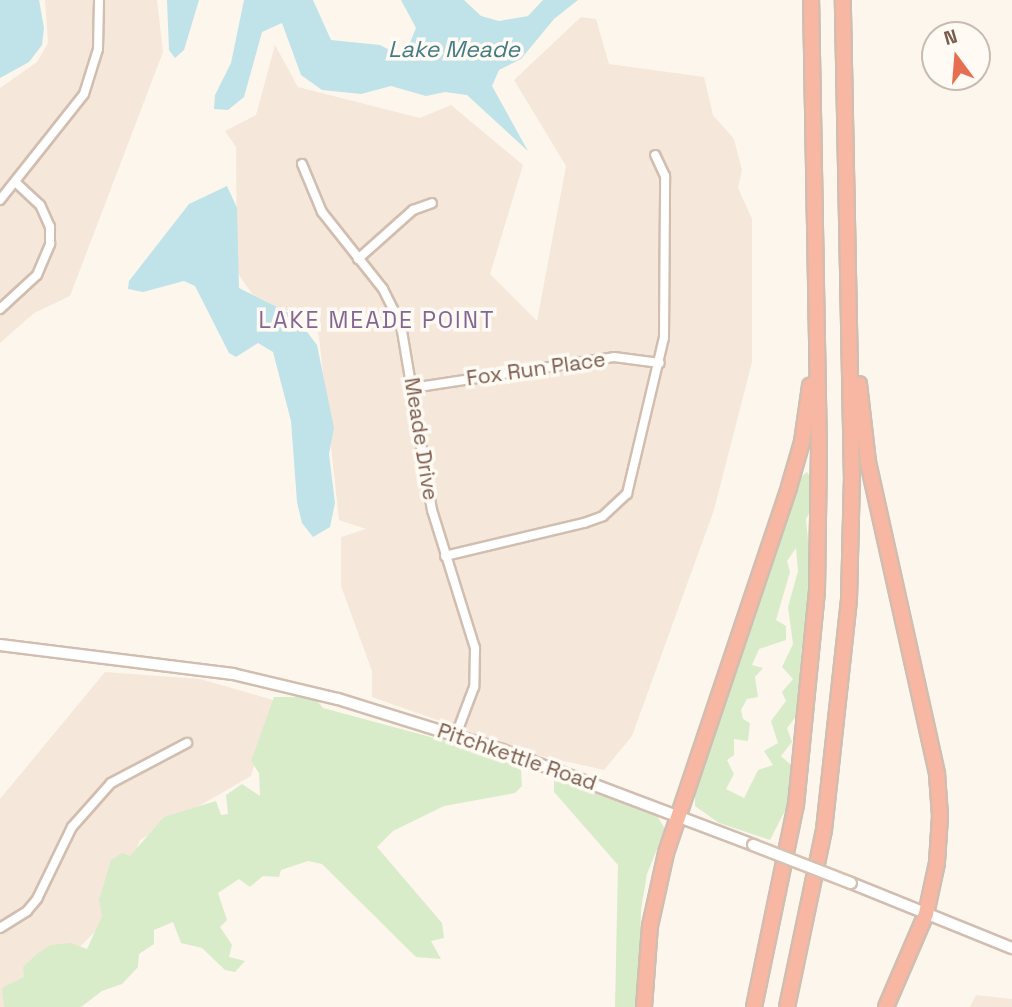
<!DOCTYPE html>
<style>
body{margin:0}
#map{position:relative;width:1012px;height:1007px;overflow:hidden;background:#fdf6ec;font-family:"Space Grotesk",sans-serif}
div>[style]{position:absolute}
.residential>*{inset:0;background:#f5e8da}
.green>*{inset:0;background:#d8ecc9}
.water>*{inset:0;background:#bfe3e8}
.roads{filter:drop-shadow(2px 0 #d1beb0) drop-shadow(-2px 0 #d1beb0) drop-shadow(0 2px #d1beb0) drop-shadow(0 -2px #d1beb0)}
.minor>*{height:8px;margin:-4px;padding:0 4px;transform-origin:4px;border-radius:4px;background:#fff}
.secondary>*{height:10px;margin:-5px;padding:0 5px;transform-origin:5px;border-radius:5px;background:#fff}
.motorway>*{height:14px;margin:-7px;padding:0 7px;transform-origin:7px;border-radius:7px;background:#f7b7a3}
.bridges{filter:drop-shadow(2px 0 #d6c0b0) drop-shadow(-2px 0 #d6c0b0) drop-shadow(0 2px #d6c0b0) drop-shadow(0 -2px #d6c0b0)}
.secondary-bridge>*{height:10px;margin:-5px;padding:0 5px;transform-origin:5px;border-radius:5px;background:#fff}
span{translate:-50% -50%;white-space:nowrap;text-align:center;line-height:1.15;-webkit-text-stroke:7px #fffaf3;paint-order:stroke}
.street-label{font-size:21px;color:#7a5c4d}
.water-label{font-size:23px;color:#437c86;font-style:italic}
.neighbourhood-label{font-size:23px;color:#846695;letter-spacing:2px}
.north{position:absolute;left:921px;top:21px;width:70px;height:70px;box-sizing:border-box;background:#fffaf3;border:2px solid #cabbb1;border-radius:50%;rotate:344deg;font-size:19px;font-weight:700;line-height:28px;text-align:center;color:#7a5c4d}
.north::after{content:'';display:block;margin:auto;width:24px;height:32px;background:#e76f51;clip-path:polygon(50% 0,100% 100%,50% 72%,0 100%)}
</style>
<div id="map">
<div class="residential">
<i style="clip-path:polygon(45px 0,157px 0,163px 52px,70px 296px,34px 313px,0 343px,0 88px,37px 62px,48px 43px)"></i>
<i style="clip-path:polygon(581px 17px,596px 19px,609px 64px,704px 77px,713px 115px,734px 139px,742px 170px,738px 188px,752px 219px,752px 362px,714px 510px,632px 736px,604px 770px,533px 754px,372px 697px,372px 671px,341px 586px,341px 537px,366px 529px,339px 520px,319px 337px,313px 315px,280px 309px,252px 294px,237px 272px,236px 147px,225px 131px,256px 115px,275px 45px,298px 87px,420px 118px,451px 105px,523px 165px,490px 274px,537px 321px,566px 166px,514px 80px)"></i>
<i style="clip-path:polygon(105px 672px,200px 679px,273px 700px,251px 776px,140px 840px,110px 916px,22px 1007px,0 1007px,0 799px)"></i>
<i style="clip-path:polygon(976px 995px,1012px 999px,1012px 1007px,970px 1007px)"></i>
</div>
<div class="green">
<i style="clip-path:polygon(evenodd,807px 472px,814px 482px,814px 505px,806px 519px,812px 580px,801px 654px,805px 667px,799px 681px,802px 709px,787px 728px,792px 742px,781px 756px,791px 765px,791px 799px,770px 840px,719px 823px,695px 806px,695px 791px,794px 483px,807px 472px,796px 548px,798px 571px,788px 607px,793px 644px,782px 667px,793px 679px,782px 692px,786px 701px,771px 721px,778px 743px,764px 751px,773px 765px,758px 770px,744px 798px,726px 789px,734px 774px,727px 760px,734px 755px,734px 739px,748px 741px,750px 723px,743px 719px,741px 710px,747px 699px,758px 697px,755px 677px,763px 668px,752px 665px,759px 649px,786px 640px,786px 626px,776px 620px,790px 572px,787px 561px,796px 548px)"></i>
<i style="clip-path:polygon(274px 697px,314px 697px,323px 708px,490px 753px,521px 770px,522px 786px,515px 793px,444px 806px,393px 831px,377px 847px,442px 923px,444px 938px,431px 941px,441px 959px,416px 957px,322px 864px,308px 861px,281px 870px,279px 877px,263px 876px,250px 887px,239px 879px,218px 893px,227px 920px,220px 927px,232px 945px,229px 957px,245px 961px,235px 972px,225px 970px,202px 948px,181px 943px,173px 922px,154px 930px,154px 944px,139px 954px,138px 967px,122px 984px,102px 991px,81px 1007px,4px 1007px,2px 988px,24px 977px,23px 967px,38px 953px,51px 945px,71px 943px,87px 949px,102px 916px,99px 900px,111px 860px,122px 853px,130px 856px,164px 817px,216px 801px,221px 815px,228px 814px,226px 795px,242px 784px,260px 796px,259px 773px,251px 761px)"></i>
<i style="clip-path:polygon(560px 775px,656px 814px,665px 829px,647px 874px,641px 910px,638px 1007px,615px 1007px,618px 865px,554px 792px,554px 778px)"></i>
</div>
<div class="water">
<i style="clip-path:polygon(0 0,39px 0,44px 28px,42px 45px,29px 62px,0 78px)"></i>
<i style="clip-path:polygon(167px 0,199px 0,184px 50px,175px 58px,169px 50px)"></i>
<i style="clip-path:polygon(244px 0,313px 0,331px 40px,380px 45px,397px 54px,406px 52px,416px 28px,401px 0,464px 0,481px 16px,499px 21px,528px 16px,543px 0,578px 0,554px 19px,521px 59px,499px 70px,492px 86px,528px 151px,467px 95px,445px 92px,426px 96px,391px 86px,361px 94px,322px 90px,301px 75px,282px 23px,262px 32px,244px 97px,228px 110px,214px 109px,215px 95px,231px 63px)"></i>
<i style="clip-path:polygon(227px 186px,237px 208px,239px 288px,295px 316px,317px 345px,334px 428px,329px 454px,335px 503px,330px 527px,313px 537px,302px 523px,297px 502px,291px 421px,273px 352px,258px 343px,236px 357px,229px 353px,195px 286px,184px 281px,143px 292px,128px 289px,129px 281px,189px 204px)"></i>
</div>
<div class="roads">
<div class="minor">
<i style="left:302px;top:164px;width:52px;rotate:67.4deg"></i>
<i style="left:322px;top:212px;width:98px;rotate:51.6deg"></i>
<i style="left:383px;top:289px;width:40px;rotate:63.4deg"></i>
<i style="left:401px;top:325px;width:188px;rotate:80.5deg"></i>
<i style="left:432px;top:510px;width:145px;rotate:72.7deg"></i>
<i style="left:475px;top:648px;width:39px;rotate:91deg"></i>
<i style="left:474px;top:687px;width:51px;rotate:110.6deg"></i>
<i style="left:0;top:200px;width:135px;rotate:-51.6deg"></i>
<i style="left:84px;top:94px;width:47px;rotate:-72.7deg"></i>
<i style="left:98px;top:49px;width:49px;rotate:-88.8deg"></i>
<i style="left:358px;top:259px;width:74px;rotate:-41.7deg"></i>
<i style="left:413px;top:210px;width:20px;rotate:-20deg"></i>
<i style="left:0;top:309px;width:50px;rotate:-42.6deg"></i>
<i style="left:37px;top:275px;width:34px;rotate:-67deg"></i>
<i style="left:50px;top:244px;width:17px;rotate:-90deg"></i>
<i style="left:50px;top:227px;width:24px;rotate:-114deg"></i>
<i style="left:40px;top:205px;width:34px;rotate:-137deg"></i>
<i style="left:412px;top:388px;width:204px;rotate:-8.7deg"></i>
<i style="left:614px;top:357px;width:46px;rotate:7.4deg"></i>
<i style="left:445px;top:556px;width:143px;rotate:-13.4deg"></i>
<i style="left:584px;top:523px;width:20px;rotate:-20deg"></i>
<i style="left:603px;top:516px;width:33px;rotate:-43deg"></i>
<i style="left:627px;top:494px;width:160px;rotate:-76.7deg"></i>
<i style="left:664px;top:338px;width:162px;rotate:-89.6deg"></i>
<i style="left:665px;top:176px;width:23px;rotate:-115deg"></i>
<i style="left:0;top:928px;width:32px;rotate:-32deg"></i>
<i style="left:27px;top:911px;width:16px;rotate:-50deg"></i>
<i style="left:37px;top:899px;width:80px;rotate:-64.1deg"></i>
<i style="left:72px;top:827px;width:59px;rotate:-48.4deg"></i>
<i style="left:111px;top:783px;width:86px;rotate:-27.8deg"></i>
</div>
<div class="secondary">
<i style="left:0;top:645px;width:235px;rotate:7.1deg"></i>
<i style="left:233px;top:674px;width:108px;rotate:13.4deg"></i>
<i style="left:338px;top:699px;width:172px;rotate:17.3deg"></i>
<i style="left:502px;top:750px;width:268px;rotate:20.7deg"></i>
<i style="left:851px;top:883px;width:174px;rotate:22deg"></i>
</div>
<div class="motorway">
<i style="left:859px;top:384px;width:79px;rotate:83.4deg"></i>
<i style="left:868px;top:462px;width:320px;rotate:77.5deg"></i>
<i style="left:937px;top:774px;width:42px;rotate:85.9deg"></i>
<i style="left:940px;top:816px;width:47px;rotate:93.7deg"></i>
<i style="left:937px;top:863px;width:52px;rotate:102.2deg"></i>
<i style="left:926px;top:914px;width:101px;rotate:113.3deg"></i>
<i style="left:644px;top:1007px;width:81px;rotate:-85.8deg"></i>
<i style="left:650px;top:926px;width:75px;rotate:-77.6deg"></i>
<i style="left:666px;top:853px;width:386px;rotate:-71.4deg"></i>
<i style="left:789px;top:487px;width:47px;rotate:-73.9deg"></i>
<i style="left:802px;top:442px;width:57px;rotate:-81.9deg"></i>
<i style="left:754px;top:1007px;width:206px;rotate:-78.3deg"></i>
<i style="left:796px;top:805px;width:216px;rotate:-84.4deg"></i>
<i style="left:817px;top:590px;width:135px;rotate:-89.2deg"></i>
<i style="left:819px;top:455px;width:455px;rotate:-91deg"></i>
<i style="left:787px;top:1007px;width:181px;rotate:-78.2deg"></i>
<i style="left:824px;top:830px;width:232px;rotate:-83.8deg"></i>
<i style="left:849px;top:599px;width:119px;rotate:-88.6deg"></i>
<i style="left:852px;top:480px;width:480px;rotate:-91.1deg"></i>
</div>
</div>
<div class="bridges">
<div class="secondary-bridge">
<i style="left:753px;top:845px;width:105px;rotate:21.2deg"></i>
</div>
</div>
<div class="street-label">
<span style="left:536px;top:369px;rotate:-8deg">Fox Run Place</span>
<span style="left:421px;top:439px;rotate:81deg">Meade Drive</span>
<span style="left:517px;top:757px;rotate:19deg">Pitchkettle Road</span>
</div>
<div class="water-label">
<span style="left:454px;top:49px">Lake Meade</span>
</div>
<div class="neighbourhood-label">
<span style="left:377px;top:320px">LAKE MEADE POINT</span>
</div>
<div class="north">N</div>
</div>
